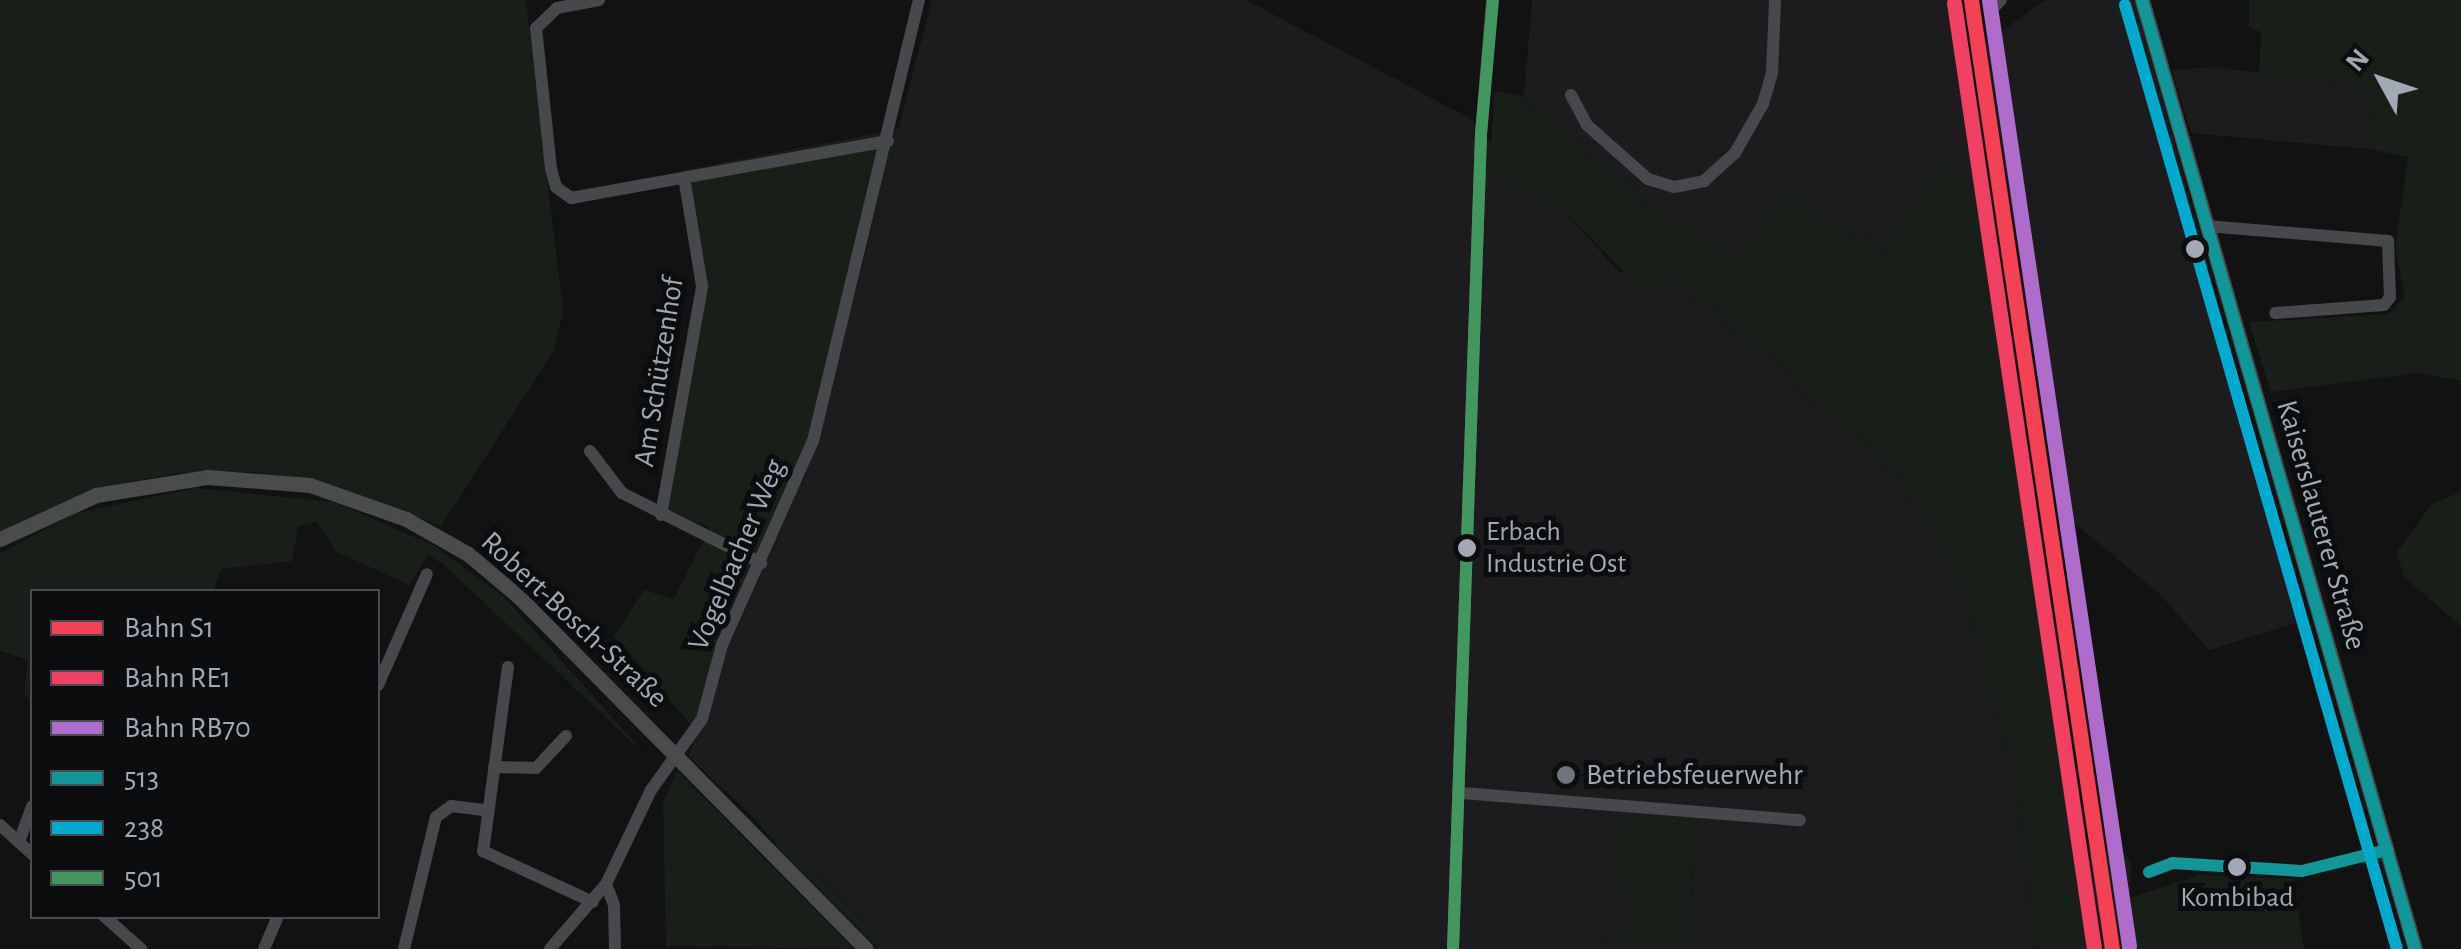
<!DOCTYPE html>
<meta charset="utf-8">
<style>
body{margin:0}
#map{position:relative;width:2461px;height:949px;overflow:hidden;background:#121212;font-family:"Alegreya Sans",sans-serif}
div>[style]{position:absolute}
.built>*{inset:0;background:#1c1c1e}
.green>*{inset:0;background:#181f19}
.minor>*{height:12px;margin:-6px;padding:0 6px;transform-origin:6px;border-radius:6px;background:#46484b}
.major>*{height:15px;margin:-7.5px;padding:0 7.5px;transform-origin:7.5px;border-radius:7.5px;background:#494b4d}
.bus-1>*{height:12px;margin:-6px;padding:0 6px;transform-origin:6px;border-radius:6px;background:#109799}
.bus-2>*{height:12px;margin:-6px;padding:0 6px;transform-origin:6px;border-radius:6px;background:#00a9ce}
.bus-3>*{height:12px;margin:-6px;padding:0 6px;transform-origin:6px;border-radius:6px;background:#41985e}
.rail-1>*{height:15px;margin:-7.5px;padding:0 7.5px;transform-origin:7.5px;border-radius:7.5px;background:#f44254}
.rail-2>*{height:15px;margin:-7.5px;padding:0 7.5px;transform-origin:7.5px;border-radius:7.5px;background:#f24062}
.rail-3>*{height:15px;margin:-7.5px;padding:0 7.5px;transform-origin:7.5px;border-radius:7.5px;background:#b06ccc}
.dots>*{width:28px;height:28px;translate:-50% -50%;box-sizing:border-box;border:5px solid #0c0d0e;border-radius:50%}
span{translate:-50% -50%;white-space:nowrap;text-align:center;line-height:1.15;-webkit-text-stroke:10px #0c0d0e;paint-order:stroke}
.bus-label{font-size:28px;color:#a2a9b5}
.left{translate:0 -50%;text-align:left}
.street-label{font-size:30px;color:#a2a9b5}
.poi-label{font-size:30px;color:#a2a9b5}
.legend{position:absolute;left:30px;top:589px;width:350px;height:330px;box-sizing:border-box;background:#0c0d0e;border:2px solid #484b51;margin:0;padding:12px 18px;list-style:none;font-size:30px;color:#a2a9b5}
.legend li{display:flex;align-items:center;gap:20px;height:50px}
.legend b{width:50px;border:2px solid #484b51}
.north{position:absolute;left:2331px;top:30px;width:100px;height:100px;-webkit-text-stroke:8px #0c0d0e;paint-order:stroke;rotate:310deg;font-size:28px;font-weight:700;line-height:40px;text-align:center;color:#a2a9b5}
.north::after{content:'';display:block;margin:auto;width:35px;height:45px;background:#a2a9b5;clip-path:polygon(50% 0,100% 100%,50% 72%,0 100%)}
</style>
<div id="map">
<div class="built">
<i style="clip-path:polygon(932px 0,1246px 0,1471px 119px,1492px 143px,1491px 174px,1564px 211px,1619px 272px,1672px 282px,1720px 315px,1887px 466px,1929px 521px,1971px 619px,2017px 791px,2035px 949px,1687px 949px,1697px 821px,1632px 894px,1632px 932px,1577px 949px,889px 949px,815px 876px,762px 811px,753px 817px,689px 757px,719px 665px,798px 498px,816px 442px)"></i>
<i style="clip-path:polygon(1532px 0,1956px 0,1988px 196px,1940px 165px,1884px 252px,1827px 214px,1820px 219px,1808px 211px,1810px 204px,1739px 259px,1647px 202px,1524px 96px)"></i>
<i style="clip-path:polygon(2045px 0,2135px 0,2305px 620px,2209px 650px,2161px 595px,2061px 512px,1985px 44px)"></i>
<i style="clip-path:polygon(2216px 67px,2373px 90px,2368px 149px,2191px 133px,2172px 70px)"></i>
<i style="clip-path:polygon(2106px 860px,2122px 949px,2098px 949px,2086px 862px)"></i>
</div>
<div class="green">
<i style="clip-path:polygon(0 0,526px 0,563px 312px,553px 352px,441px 526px,322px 482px,253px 472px,179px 473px,108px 486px,0 534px)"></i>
<i style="clip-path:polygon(2249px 0,2461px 0,2461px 381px,2416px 373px,2271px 392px,2249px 322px,2389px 314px,2405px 297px,2395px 248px,2408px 157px,2368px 149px,2372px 90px,2259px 74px,2261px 32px,2249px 27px)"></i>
<i style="clip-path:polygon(1494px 91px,1524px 96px,1647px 202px,1739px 258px,1785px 192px,1811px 204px,1808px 211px,1820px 219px,1826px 214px,1883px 251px,1940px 164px,1988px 196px,2098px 949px,2035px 949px,2017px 791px,1971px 619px,1929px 521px,1887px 466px,1720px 315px,1672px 282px,1643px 290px,1564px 211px,1490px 174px)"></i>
<i style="clip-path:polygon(899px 129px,798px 498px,719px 664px,699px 734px,614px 636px,644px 590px,674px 599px,710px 528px,668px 509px,707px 282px,685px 170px)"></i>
<i style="clip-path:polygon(196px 488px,334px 502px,435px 546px,505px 598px,646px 755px,443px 564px,428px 555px,410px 585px,336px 552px,317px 522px,298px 526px,292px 561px,221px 569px,213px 591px,32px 592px,32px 701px,24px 693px,28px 660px,0 651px,0 553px,76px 513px)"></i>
<i style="clip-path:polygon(2461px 492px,2461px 626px,2404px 577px,2397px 552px,2432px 504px)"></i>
<i style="clip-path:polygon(677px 771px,854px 949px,666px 946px,663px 801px)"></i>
<i style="clip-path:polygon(762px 810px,815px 876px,889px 949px,879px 949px,783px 852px,753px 817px)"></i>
<i style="clip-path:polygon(1622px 813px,1697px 820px,1687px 949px,1577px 949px,1632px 931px,1632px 895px,1616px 885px,1614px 870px)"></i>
<i style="clip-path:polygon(2104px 850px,2123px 852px,2131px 862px,2130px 898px,2200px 875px,2294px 879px,2304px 949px,2122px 949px)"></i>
</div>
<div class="minor">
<i style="left:599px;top:0;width:43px;rotate:169.2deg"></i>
<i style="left:557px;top:8px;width:29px;rotate:136deg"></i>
<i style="left:536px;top:28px;width:142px;rotate:83.9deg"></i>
<i style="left:551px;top:169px;width:19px;rotate:74deg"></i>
<i style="left:556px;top:187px;width:19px;rotate:36deg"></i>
<i style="left:571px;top:198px;width:322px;rotate:-10.2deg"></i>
<i style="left:1996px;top:5px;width:7px;rotate:-45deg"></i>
<i style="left:1571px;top:95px;width:34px;rotate:62deg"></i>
<i style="left:1587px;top:125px;width:81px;rotate:41.5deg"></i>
<i style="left:1648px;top:179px;width:27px;rotate:17deg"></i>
<i style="left:1674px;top:187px;width:31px;rotate:-11deg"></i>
<i style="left:1704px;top:181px;width:42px;rotate:-42.1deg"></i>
<i style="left:1735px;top:153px;width:56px;rotate:-60.3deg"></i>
<i style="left:1763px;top:104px;width:32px;rotate:-74deg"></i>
<i style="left:1772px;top:73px;width:73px;rotate:-87.6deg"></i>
<i style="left:2206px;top:226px;width:183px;rotate:4.7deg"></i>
<i style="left:2388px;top:241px;width:56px;rotate:88deg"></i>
<i style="left:2390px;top:297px;width:10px;rotate:127deg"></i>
<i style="left:2384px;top:305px;width:109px;rotate:175.8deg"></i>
<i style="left:590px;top:451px;width:53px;rotate:52.7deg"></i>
<i style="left:622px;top:493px;width:156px;rotate:26.7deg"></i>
<i style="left:661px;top:515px;width:233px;rotate:-79.8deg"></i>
<i style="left:702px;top:286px;width:110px;rotate:-99.4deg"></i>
<i style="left:508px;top:667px;width:186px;rotate:97.7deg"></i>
<i style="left:483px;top:851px;width:121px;rotate:24.9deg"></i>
<i style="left:378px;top:685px;width:121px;rotate:-66.2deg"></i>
<i style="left:494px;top:767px;width:42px;rotate:1.4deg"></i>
<i style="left:536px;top:768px;width:44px;rotate:-46.8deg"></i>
<i style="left:1462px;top:793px;width:339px;rotate:4.6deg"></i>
<i style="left:0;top:825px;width:43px;rotate:42.2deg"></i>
<i style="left:19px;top:842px;width:38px;rotate:-70deg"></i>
<i style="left:606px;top:884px;width:22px;rotate:69deg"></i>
<i style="left:614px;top:905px;width:44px;rotate:88.7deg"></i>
<i style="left:104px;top:916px;width:50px;rotate:41.7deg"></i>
<i style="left:264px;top:949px;width:36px;rotate:-67deg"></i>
<i style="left:404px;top:949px;width:136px;rotate:-76.4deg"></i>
<i style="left:436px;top:817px;width:19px;rotate:-36deg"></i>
<i style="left:451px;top:806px;width:35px;rotate:7deg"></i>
<i style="left:550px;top:949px;width:86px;rotate:-49.3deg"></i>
<i style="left:606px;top:884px;width:104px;rotate:-64.4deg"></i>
<i style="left:651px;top:790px;width:87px;rotate:-54.3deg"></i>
<i style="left:702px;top:719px;width:77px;rotate:-74.9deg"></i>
<i style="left:722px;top:645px;width:223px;rotate:-66deg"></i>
<i style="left:813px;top:441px;width:454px;rotate:-76.5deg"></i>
<i style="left:1453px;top:949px;width:815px;rotate:-88.03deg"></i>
<i style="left:1481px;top:134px;width:134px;rotate:-85.3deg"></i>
</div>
<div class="major">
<i style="left:2142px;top:0;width:987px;rotate:73.95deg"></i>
<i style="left:0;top:539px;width:106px;rotate:-24.6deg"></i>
<i style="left:96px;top:495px;width:112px;rotate:-9.2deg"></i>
<i style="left:207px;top:477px;width:103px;rotate:4.4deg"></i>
<i style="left:310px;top:485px;width:102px;rotate:19.5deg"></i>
<i style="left:406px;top:519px;width:71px;rotate:29.4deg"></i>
<i style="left:468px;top:554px;width:67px;rotate:40.1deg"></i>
<i style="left:519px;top:597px;width:494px;rotate:45.4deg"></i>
</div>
<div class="bus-1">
<i style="left:2142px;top:0;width:987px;rotate:73.95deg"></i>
<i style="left:2149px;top:872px;width:25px;rotate:-21deg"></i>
<i style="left:2172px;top:863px;width:130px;rotate:3.5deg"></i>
<i style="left:2302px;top:871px;width:88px;rotate:-13.9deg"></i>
</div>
<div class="bus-2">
<i style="left:2125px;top:5px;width:982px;rotate:73.93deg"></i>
</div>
<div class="bus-3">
<i style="left:1453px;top:949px;width:815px;rotate:-88.03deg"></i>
<i style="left:1481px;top:134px;width:135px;rotate:-84.9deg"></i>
</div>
<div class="rail-1">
<i style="left:1971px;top:0;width:959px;rotate:81.55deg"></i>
</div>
<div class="rail-2">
<i style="left:1954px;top:3px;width:956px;rotate:81.58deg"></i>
</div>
<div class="rail-3">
<i style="left:1989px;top:0;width:956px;rotate:81.58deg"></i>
</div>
<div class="dots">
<i style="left:2195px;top:249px;background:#a2a9b5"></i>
<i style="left:1467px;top:548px;background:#a2a9b5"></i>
<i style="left:1566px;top:775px;background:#70747c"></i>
<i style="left:2237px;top:867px;background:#a2a9b5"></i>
</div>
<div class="bus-label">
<span class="left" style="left:1486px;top:548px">Erbach<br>Industrie Ost</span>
<span style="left:2237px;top:898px">Kombibad</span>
</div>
<div class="street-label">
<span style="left:659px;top:372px;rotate:-81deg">Am Schützenhof</span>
<span style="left:2321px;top:525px;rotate:74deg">Kaiserslauterer Straße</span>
<span style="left:737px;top:555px;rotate:-67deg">Vogelbacher Weg</span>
<span style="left:574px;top:620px;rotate:43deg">Robert-Bosch-Straße</span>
</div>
<div class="poi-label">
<span class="left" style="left:1586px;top:775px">Betriebsfeuerwehr</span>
</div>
<ul class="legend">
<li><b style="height:12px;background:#f44254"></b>Bahn S1</li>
<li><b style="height:12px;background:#f24062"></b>Bahn RE1</li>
<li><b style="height:12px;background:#b06ccc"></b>Bahn RB70</li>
<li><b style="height:12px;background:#109799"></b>513</li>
<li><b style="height:12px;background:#00a9ce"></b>238</li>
<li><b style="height:12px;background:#41985e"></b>501</li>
</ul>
<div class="north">N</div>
</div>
